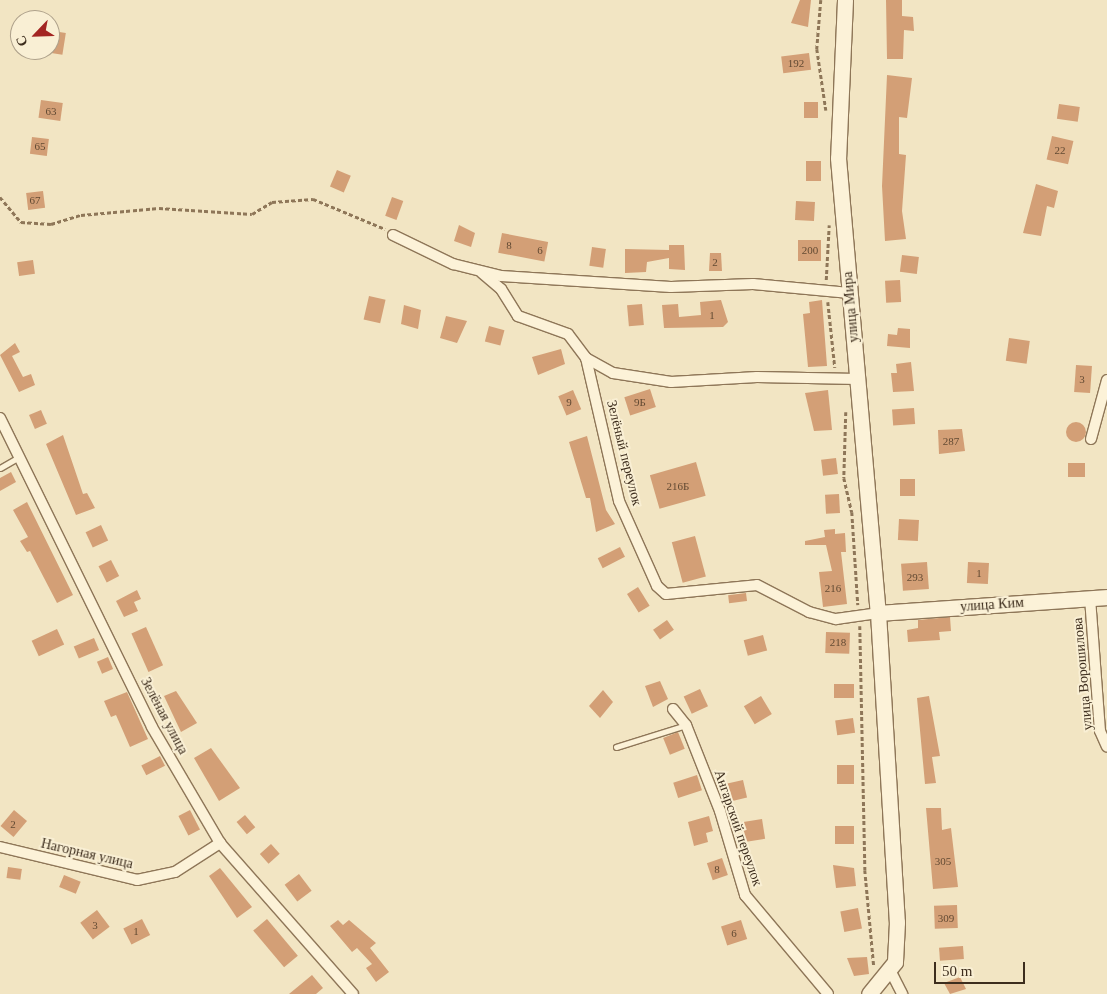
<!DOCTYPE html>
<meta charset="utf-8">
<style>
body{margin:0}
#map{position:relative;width:1107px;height:994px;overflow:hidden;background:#f2e5c3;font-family:"Times New Roman",serif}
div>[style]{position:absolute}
.building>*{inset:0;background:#d39f76;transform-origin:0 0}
.round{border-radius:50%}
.path>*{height:2.5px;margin-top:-1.25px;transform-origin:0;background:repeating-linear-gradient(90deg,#8e7658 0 4px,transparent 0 6.5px)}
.roads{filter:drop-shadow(1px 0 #8e7658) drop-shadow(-1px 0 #8e7658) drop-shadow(0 1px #8e7658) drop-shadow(0 -1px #8e7658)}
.lane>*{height:5px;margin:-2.5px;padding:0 2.5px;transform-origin:2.5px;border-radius:2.5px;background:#fcf2d8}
.street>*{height:10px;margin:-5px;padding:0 5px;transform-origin:5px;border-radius:5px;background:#fcf2d8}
.secondary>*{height:15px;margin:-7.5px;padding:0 7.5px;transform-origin:7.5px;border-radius:7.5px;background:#fcf2d8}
span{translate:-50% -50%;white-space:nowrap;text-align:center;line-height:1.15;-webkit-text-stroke:4px #f9efd4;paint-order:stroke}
.number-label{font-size:11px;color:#624a33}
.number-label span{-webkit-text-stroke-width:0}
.street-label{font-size:14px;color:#3d2d1d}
.north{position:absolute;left:10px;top:10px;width:50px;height:50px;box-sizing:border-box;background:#f9efd4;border:1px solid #aea18b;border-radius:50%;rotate:246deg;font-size:14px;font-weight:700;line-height:20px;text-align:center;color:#3d2d1d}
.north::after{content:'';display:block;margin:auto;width:18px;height:22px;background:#a32522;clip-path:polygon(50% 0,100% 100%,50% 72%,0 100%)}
.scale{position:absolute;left:934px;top:962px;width:91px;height:22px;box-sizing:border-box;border:2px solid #3d2d1d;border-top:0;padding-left:6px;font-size:15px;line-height:18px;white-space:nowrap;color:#3d2d1d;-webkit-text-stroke:4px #f9efd4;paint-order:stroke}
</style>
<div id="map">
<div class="building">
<i style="clip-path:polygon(800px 0,811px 0,808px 27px,791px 23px)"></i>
<i style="clip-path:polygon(886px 0,902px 0,902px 16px,913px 17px,914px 31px,904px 30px,903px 59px,887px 59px)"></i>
<i style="left:53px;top:31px;width:13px;height:22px;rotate:9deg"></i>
<i style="left:809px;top:53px;width:17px;height:28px;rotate:83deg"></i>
<i style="clip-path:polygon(887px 75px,912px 78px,907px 118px,899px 117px,899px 154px,906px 155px,902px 211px,906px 239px,885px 241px,882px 186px)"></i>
<i style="left:41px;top:100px;width:22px;height:18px;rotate:8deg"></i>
<i style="left:804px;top:102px;width:14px;height:16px"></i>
<i style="left:1059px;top:104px;width:21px;height:15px;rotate:8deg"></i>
<i style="left:1052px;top:136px;width:22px;height:24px;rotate:13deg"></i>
<i style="left:32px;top:137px;width:17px;height:17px;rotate:7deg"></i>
<i style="left:821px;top:161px;width:20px;height:15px;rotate:90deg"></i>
<i style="left:337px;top:170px;width:15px;height:18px;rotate:23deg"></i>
<i style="clip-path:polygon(1036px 184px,1058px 191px,1054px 208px,1047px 206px,1041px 236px,1023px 233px)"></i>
<i style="left:43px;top:191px;width:17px;height:17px;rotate:83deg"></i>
<i style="left:392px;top:197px;width:12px;height:20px;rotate:20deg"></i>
<i style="left:796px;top:201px;width:19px;height:19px;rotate:3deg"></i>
<i style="clip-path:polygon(459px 225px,475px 233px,471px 247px,454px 241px)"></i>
<i style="left:502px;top:233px;width:47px;height:20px;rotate:11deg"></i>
<i style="left:798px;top:240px;width:23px;height:21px"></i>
<i style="clip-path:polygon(669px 245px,684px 245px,685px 270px,669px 269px,669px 258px,647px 262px,646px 272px,625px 273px,625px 249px,669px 250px)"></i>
<i style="left:592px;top:247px;width:14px;height:19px;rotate:8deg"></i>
<i style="clip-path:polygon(710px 253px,721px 253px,722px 271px,709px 271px)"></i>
<i style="left:902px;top:255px;width:17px;height:17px;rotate:7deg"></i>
<i style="left:33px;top:260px;width:14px;height:16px;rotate:82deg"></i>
<i style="left:900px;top:280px;width:22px;height:15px;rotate:87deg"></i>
<i style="left:369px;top:296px;width:17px;height:24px;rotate:13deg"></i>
<i style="clip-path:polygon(721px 300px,728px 322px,723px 327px,664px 328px,662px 305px,678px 304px,679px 317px,701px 315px,700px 302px)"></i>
<i style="clip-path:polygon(822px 300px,827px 366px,808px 367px,803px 314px,810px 313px,809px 302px)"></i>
<i style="left:642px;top:304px;width:21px;height:15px;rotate:85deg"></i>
<i style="clip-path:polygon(404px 305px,421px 310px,418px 329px,401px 324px)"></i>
<i style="clip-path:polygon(446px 316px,467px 321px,457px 343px,440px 338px)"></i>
<i style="left:489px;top:326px;width:16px;height:16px;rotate:15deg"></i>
<i style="clip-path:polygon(898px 328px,910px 329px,910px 348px,887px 346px,888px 334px,897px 335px)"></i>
<i style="left:1009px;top:338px;width:21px;height:23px;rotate:8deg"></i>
<i style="clip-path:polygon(15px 343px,20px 352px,12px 356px,23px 377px,31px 374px,35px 385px,19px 392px,0 355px)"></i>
<i style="clip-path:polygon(561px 349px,565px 364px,538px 375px,532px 357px)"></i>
<i style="clip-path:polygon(911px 362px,914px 391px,893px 392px,891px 373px,897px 373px,896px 364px)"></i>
<i style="left:1076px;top:365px;width:16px;height:27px;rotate:4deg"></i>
<i style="left:650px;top:389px;width:19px;height:27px;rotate:72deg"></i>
<i style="left:573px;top:390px;width:21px;height:16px;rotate:67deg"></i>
<i style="clip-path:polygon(828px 390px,832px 430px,814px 431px,805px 393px)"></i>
<i style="left:914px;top:408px;width:16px;height:22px;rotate:86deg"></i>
<i style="left:41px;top:410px;width:15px;height:13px;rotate:67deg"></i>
<i class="round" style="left:1066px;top:422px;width:20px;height:20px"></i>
<i style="clip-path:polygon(962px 429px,965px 451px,939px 454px,938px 430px)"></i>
<i style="clip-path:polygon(63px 435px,83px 494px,87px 493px,95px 508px,76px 515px,46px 444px)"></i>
<i style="clip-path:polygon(587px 436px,606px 510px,615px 524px,596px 532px,590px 498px,586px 498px,569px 442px)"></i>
<i style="left:836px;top:458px;width:16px;height:15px;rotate:83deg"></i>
<i style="left:696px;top:462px;width:35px;height:48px;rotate:74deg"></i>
<i style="left:1068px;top:463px;width:17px;height:14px"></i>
<i style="clip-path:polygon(11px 472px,16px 482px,0 491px,0 478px)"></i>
<i style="left:900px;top:479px;width:15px;height:17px"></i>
<i style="left:839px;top:494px;width:19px;height:14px;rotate:87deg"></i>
<i style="clip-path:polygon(27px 502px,73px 595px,57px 603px,30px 551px,27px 552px,20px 541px,28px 537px,13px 510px)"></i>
<i style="left:899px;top:519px;width:20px;height:21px;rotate:3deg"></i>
<i style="left:101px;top:525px;width:17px;height:17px;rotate:65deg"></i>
<i style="clip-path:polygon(835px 529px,835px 534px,845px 533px,846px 552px,841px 552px,847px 604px,823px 607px,819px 572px,832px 571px,826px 545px,805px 545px,805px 541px,825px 537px,824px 530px)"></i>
<i style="left:695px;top:536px;width:42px;height:24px;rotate:75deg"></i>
<i style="left:620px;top:547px;width:11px;height:25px;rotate:63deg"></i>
<i style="left:111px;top:560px;width:18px;height:14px;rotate:63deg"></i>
<i style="left:927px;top:562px;width:27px;height:26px;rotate:86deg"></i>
<i style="left:968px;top:562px;width:21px;height:21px;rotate:3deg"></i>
<i style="left:638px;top:587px;width:22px;height:13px;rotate:58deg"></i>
<i style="clip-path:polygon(137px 590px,141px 599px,134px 602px,138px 611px,124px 617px,116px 601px)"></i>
<i style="left:746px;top:593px;width:8px;height:18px;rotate:83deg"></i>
<i style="clip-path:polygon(950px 617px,951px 631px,939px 632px,940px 640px,908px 642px,907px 630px,918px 628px,918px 620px)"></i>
<i style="left:667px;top:620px;width:12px;height:17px;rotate:55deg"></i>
<i style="left:146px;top:627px;width:42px;height:16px;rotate:66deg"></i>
<i style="left:57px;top:629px;width:17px;height:28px;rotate:65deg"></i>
<i style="left:826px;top:632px;width:24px;height:21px;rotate:2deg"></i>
<i style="left:763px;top:635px;width:16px;height:20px;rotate:75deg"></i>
<i style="left:94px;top:638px;width:13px;height:22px;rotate:67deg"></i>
<i style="left:108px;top:657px;width:13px;height:12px;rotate:67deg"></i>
<i style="clip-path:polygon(660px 681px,668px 699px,653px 707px,645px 686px)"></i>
<i style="left:834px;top:684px;width:20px;height:14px"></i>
<i style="left:700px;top:689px;width:19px;height:18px;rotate:65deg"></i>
<i style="clip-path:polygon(603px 690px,613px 702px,600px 718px,589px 706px)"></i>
<i style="clip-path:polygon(176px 691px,197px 723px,181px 732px,164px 696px)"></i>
<i style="clip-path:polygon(127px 692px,148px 739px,130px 747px,116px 715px,111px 717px,104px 701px)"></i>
<i style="left:761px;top:696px;width:21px;height:20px;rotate:59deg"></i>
<i style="clip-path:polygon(929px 696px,940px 756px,932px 757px,936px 783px,925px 784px,917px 698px)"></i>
<i style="left:853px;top:718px;width:15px;height:18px;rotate:82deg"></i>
<i style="left:678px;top:732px;width:18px;height:16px;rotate:68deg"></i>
<i style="clip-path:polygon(211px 748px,240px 788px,219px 801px,194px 758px)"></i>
<i style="left:160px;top:756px;width:11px;height:21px;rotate:63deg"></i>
<i style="left:854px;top:765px;width:19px;height:17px;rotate:90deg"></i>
<i style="left:697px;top:775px;width:16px;height:25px;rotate:72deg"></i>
<i style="left:743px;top:780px;width:18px;height:16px;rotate:77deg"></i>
<i style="clip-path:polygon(926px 808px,941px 808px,942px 830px,951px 828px,958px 887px,933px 889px)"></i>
<i style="left:14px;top:810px;width:17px;height:21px;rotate:40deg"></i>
<i style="left:190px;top:810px;width:22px;height:13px;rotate:63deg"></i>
<i style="left:245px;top:815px;width:16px;height:11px;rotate:50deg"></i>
<i style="clip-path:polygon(709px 816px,713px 831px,706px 833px,708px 842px,694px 846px,688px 822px)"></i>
<i style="left:762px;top:819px;width:20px;height:22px;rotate:81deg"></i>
<i style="left:854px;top:826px;width:18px;height:19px;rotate:90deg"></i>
<i style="left:271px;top:844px;width:13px;height:15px;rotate:48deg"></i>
<i style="left:722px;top:858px;width:18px;height:16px;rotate:71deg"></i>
<i style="clip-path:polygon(833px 865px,854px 868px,856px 886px,836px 888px)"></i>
<i style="left:8px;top:867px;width:14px;height:11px;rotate:8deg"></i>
<i style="clip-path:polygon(220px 868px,252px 907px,237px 918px,209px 876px)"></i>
<i style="left:299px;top:874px;width:21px;height:18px;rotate:53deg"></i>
<i style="left:64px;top:875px;width:18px;height:13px;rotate:22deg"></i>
<i style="left:957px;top:905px;width:23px;height:23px;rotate:88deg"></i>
<i style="left:858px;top:908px;width:21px;height:18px;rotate:79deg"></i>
<i style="left:97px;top:910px;width:21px;height:21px;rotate:53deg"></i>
<i style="left:142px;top:919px;width:18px;height:21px;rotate:63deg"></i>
<i style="left:267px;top:919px;width:48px;height:18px;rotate:50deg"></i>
<i style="clip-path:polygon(338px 920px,343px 925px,349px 920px,376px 943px,370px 948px,389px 972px,376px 982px,366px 968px,372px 964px,357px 948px,352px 952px,330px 926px)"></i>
<i style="left:741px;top:920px;width:20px;height:21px;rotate:72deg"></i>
<i style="left:963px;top:946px;width:13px;height:24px;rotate:86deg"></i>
<i style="clip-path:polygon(867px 957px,869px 974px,854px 976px,847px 958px)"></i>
<i style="clip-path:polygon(312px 975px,323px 988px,316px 994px,289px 994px)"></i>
<i style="clip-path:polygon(960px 977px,966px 989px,950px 994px,944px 983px)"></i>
</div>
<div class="path">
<i style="left:821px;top:0;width:49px;rotate:94.7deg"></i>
<i style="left:817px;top:49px;width:62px;rotate:81.6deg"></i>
<i style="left:0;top:197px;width:33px;rotate:50deg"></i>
<i style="left:21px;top:222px;width:30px;rotate:4deg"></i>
<i style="left:51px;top:224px;width:31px;rotate:-17deg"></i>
<i style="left:81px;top:215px;width:78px;rotate:-5.1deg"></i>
<i style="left:159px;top:208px;width:93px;rotate:3.7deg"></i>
<i style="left:252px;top:214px;width:23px;rotate:-31deg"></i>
<i style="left:272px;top:202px;width:41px;rotate:-4.2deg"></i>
<i style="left:313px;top:199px;width:78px;rotate:22.6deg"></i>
<i style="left:826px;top:280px;width:55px;rotate:-86.9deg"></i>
<i style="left:828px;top:302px;width:66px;rotate:83.9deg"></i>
<i style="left:846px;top:412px;width:66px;rotate:91.7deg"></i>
<i style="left:844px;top:478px;width:35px;rotate:77deg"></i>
<i style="left:852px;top:512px;width:93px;rotate:86.3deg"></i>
<i style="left:860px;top:626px;width:244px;rotate:88.8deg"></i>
<i style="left:865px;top:870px;width:97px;rotate:84.7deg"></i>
</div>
<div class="roads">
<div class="lane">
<i style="left:0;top:468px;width:22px;rotate:-30deg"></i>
<i style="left:616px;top:747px;width:73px;rotate:-17.4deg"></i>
</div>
<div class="street">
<i style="left:393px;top:235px;width:67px;rotate:25.8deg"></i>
<i style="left:453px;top:264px;width:49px;rotate:14deg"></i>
<i style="left:501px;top:276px;width:170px;rotate:3.7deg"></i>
<i style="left:671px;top:287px;width:82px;rotate:-2.1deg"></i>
<i style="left:753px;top:284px;width:97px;rotate:5.3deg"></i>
<i style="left:482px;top:273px;width:25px;rotate:40deg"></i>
<i style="left:501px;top:289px;width:32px;rotate:58deg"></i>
<i style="left:518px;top:316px;width:53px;rotate:19.8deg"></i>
<i style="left:568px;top:334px;width:30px;rotate:53deg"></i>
<i style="left:586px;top:358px;width:31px;rotate:29deg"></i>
<i style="left:613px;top:373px;width:59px;rotate:8.8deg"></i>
<i style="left:671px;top:382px;width:86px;rotate:-3.3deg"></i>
<i style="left:757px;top:377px;width:101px;rotate:1.1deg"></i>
<i style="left:586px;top:358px;width:147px;rotate:77deg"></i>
<i style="left:619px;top:501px;width:93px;rotate:65.9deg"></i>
<i style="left:657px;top:586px;width:12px;rotate:42deg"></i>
<i style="left:666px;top:594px;width:91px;rotate:-5.6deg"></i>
<i style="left:757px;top:585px;width:59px;rotate:27.4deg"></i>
<i style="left:809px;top:612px;width:28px;rotate:15deg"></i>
<i style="left:836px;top:619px;width:42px;rotate:-8.1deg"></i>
<i style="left:0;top:418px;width:344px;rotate:63.8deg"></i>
<i style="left:152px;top:727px;width:134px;rotate:59.6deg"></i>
<i style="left:220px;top:843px;width:201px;rotate:48.6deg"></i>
<i style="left:1091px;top:439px;width:61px;rotate:-74.8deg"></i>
<i style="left:1090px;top:598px;width:133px;rotate:85.7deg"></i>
<i style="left:1100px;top:731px;width:17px;rotate:66deg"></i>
<i style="left:673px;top:709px;width:21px;rotate:51deg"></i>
<i style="left:686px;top:725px;width:92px;rotate:68.4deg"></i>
<i style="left:720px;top:811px;width:88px;rotate:73.4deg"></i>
<i style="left:745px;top:895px;width:129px;rotate:50deg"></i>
<i style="left:0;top:847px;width:141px;rotate:13.5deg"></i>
<i style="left:137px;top:880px;width:39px;rotate:-12deg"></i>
<i style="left:175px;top:872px;width:54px;rotate:-32.8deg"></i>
<i style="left:890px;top:970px;width:27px;rotate:63deg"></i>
</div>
<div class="secondary">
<i style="left:845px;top:0;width:158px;rotate:92.5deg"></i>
<i style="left:838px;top:158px;width:457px;rotate:85deg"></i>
<i style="left:878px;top:613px;width:310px;rotate:86.5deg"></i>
<i style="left:897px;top:922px;width:40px;rotate:92.9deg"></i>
<i style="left:895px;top:962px;width:41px;rotate:129.1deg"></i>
<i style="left:878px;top:613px;width:230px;rotate:-4deg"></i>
</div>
</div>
<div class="number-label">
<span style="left:796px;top:63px">192</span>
<span style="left:51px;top:111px">63</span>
<span style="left:40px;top:146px">65</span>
<span style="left:1060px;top:150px">22</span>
<span style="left:35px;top:200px">67</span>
<span style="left:509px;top:245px">8</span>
<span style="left:540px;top:250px">6</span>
<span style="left:810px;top:250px">200</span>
<span style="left:715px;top:262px">2</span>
<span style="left:712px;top:315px">1</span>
<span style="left:1082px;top:379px">3</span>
<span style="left:569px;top:402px">9</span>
<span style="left:640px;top:402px">9Б</span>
<span style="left:951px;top:441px">287</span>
<span style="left:678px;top:486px">216Б</span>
<span style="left:979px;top:573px">1</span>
<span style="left:915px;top:577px">293</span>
<span style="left:833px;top:588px">216</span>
<span style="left:838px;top:642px">218</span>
<span style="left:13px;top:824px">2</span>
<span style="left:943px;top:861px">305</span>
<span style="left:717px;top:869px">8</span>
<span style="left:946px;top:918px">309</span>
<span style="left:95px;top:925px">3</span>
<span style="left:136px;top:931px">1</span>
<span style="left:734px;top:933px">6</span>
</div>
<div class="street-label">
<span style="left:851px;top:307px;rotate:-95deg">улица Мира</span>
<span style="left:624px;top:453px;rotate:76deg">Зелёный переулок</span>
<span style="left:992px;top:605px;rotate:-4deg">улица Ким</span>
<span style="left:1083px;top:674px;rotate:-95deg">улица Ворошилова</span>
<span style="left:164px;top:716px;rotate:62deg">Зелёная улица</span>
<span style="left:738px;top:828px;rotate:71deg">Ангарский переулок</span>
<span style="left:87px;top:854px;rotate:13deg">Нагорная улица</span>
</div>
<div class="north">С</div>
<div class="scale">50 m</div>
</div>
